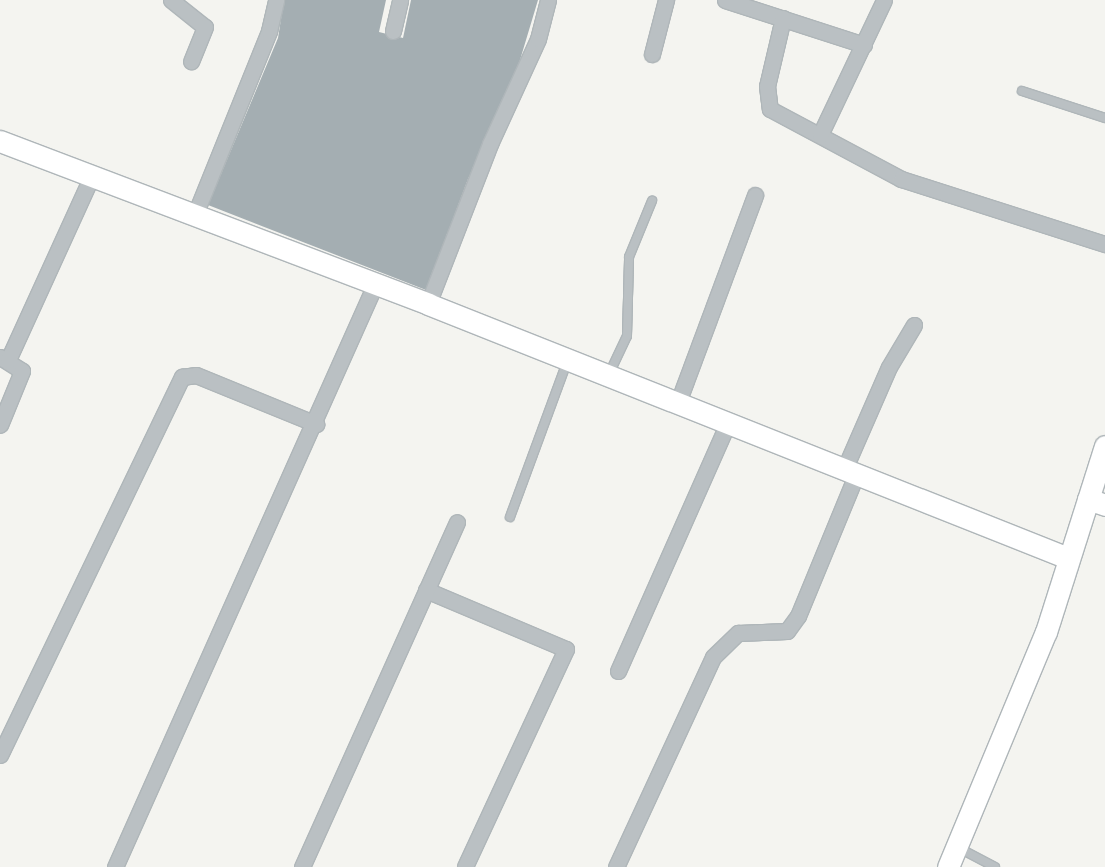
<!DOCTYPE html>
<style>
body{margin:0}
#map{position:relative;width:1105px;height:867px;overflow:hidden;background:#f4f4f0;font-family:"Work Sans",sans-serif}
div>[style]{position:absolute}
.building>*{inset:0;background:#a4aeb2}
.roads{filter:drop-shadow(1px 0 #afb6b9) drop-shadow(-1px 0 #afb6b9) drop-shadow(0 1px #afb6b9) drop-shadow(0 -1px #afb6b9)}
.lane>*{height:8px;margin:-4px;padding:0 4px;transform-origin:4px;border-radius:4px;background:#bac0c3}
.street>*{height:15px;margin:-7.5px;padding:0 7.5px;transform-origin:7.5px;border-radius:7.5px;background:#bac0c3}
.secondary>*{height:21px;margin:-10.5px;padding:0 10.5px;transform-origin:10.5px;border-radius:10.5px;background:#fff}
span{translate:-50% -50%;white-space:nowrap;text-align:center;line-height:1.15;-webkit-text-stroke:5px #fff;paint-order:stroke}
</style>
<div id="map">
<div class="building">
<i style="clip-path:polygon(284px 0,386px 0,379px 32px,403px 38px,411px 0,538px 0,514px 80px,468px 179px,426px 290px,208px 205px,278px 38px)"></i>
</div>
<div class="roads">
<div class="lane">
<i style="left:1022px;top:91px;width:87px;rotate:18deg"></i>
<i style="left:609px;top:374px;width:42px;rotate:-64.7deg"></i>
<i style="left:627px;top:336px;width:79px;rotate:-88.5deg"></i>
<i style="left:629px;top:257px;width:61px;rotate:-67.7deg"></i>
<i style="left:510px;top:517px;width:165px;rotate:-69.8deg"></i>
<i style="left:957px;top:847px;width:43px;rotate:27.8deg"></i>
</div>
<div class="street">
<i style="left:171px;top:0;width:43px;rotate:38.5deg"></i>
<i style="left:205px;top:27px;width:37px;rotate:112deg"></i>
<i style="left:725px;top:0;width:146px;rotate:17.9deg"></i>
<i style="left:783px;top:18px;width:70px;rotate:103.2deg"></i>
<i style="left:767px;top:86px;width:23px;rotate:83deg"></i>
<i style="left:770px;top:109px;width:149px;rotate:28.1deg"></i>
<i style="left:901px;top:179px;width:214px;rotate:17.7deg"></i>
<i style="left:393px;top:31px;width:32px;rotate:-77deg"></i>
<i style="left:652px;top:54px;width:56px;rotate:-75.5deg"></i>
<i style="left:820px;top:135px;width:149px;rotate:-64.6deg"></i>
<i style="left:194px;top:217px;width:201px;rotate:-68deg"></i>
<i style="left:269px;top:31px;width:32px;rotate:-77deg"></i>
<i style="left:428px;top:304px;width:172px;rotate:-68.8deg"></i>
<i style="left:490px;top:144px;width:115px;rotate:-65.4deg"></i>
<i style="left:538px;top:39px;width:40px;rotate:-75.6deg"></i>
<i style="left:0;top:357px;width:26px;rotate:32deg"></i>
<i style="left:22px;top:371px;width:58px;rotate:112.2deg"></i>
<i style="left:8px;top:360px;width:202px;rotate:-65.5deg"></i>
<i style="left:677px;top:405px;width:224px;rotate:-69.6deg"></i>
<i style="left:844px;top:470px;width:112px;rotate:-66.4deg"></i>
<i style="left:889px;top:367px;width:49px;rotate:-59.2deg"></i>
<i style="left:426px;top:590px;width:152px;rotate:22.9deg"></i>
<i style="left:566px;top:649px;width:240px;rotate:114.9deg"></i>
<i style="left:618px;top:671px;width:269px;rotate:-66.1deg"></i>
<i style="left:0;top:755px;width:420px;rotate:-64.3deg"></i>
<i style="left:182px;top:377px;width:14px;rotate:-8deg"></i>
<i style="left:196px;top:375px;width:130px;rotate:22.2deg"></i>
<i style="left:115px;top:867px;width:635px;rotate:-65.94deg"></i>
<i style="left:302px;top:867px;width:378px;rotate:-65.8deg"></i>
<i style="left:616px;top:867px;width:231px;rotate:-65.2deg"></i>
<i style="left:713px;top:657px;width:35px;rotate:-44deg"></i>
<i style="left:738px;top:633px;width:49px;rotate:-2.3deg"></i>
<i style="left:787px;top:631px;width:19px;rotate:-54deg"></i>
<i style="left:798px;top:616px;width:152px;rotate:-67.6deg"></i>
</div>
<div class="secondary">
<i style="left:0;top:141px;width:458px;rotate:20.8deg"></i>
<i style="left:428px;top:304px;width:689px;rotate:21.65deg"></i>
<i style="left:1088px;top:499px;width:18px;rotate:19deg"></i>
<i style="left:948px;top:867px;width:255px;rotate:-67.4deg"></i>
<i style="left:1046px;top:632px;width:195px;rotate:-72.4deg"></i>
</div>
</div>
</div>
